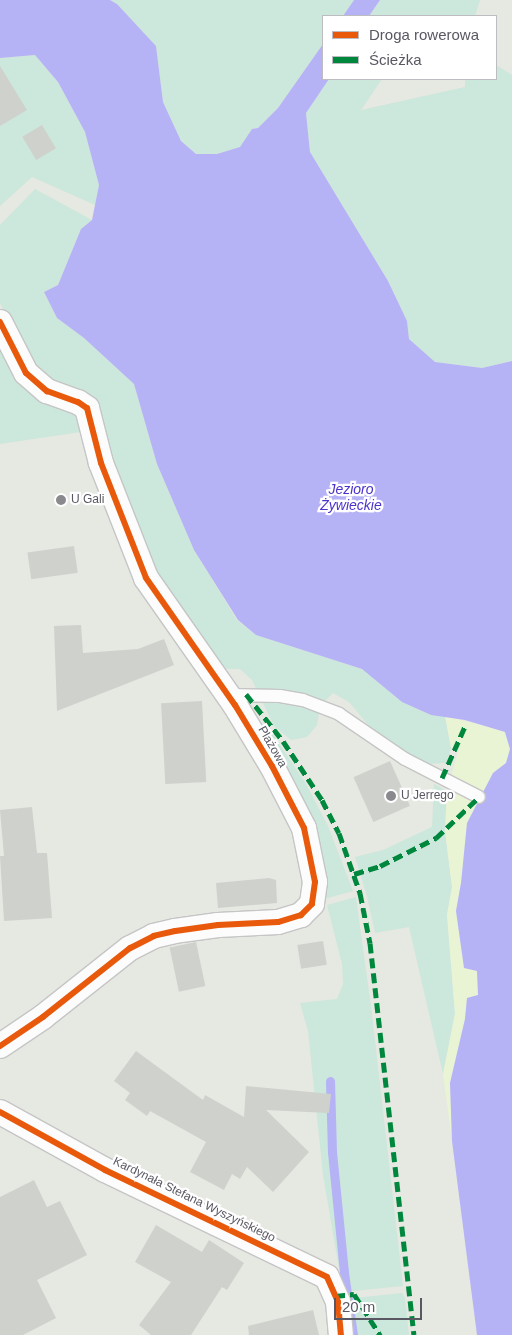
<!DOCTYPE html>
<meta charset="utf-8">
<style>
body{margin:0}
#map{position:relative;width:512px;height:1335px;overflow:hidden;background:#e6e8e2;font-family:Helvetica,sans-serif}
div>[style]{position:absolute}
.green>*{inset:0;background:#cce7db}
.sand>*{inset:0;background:#e8f4d4}
.water>*{inset:0;background:#b6b2f6}
.stream>*{height:9px;margin:-4.5px;padding:0 4.5px;transform-origin:4.5px;border-radius:4.5px;background:#b6b2f6}
.building>*{inset:0;background:#cfd1cd;transform-origin:0 0}
.roads{filter:drop-shadow(1px 0 #c5c5c6) drop-shadow(-1px 0 #c5c5c6) drop-shadow(0 1px #c5c5c6) drop-shadow(0 -1px #c5c5c6)}
.service>*{height:12px;margin:-6px;padding:0 6px;transform-origin:6px;border-radius:6px;background:#fbfcfb}
.minor>*{height:24px;margin:-12px;padding:0 12px;transform-origin:12px;border-radius:12px;background:#fbfcfb}
.quiet>*{height:5px;margin-top:-2.5px;transform-origin:0;background:repeating-linear-gradient(90deg,#00873e 0 10px,transparent 0 15px)}
.cycleway>*{height:6px;margin:-3px;padding:0 3px;transform-origin:3px;border-radius:3px;background:#e8590c}
.dots>*{width:14px;height:14px;translate:-50% -50%;box-sizing:border-box;border:2px solid #fff;border-radius:50%}
span{translate:-50% -50%;white-space:nowrap;text-align:center;line-height:1.15;-webkit-text-stroke:4.5px #fff;paint-order:stroke}
.poi-label{font-size:12px;color:#595761}
.left{translate:0 -50%;text-align:left}
.street-label{font-size:12px;color:#595761}
.water-label{font-size:14px;color:#4933cd;font-style:italic}
.legend{position:absolute;left:322px;top:15px;width:175px;height:65px;box-sizing:border-box;background:#fff;border:1px solid #bdbcc0;margin:0;padding:6px 9px;list-style:none;font-size:15px;color:#595761}
.legend li{display:flex;align-items:center;gap:10px;height:25px}
.legend b{width:25px;border:1px solid #bdbcc0}
.scale{position:absolute;left:334px;top:1298px;width:88px;height:22px;box-sizing:border-box;border:2px solid #595761;border-top:0;padding-left:6px;font-size:15px;line-height:18px;white-space:nowrap;color:#595761;-webkit-text-stroke:4px #fff;paint-order:stroke}
</style>
<div id="map">
<div class="green">
<i style="clip-path:polygon(110px 0,354px 0,343px 16px,323px 16px,323px 44px,278px 108px,258px 128px,252px 129px,240px 147px,217px 154px,196px 154px,181px 141px,163px 102px,156px 46px,117px 4px)"></i>
<i style="clip-path:polygon(380px 0,480px 0,475px 16px,369px 16px)"></i>
<i style="clip-path:polygon(35px 55px,58px 82px,85px 132px,99px 185px,95px 205px,32px 177px,0 206px,0 58px)"></i>
<i style="clip-path:polygon(496px 65px,512px 75px,512px 361px,482px 368px,435px 362px,409px 339px,407px 321px,388px 281px,310px 152px,306px 113px,329px 79px,382px 79px,361px 110px,465px 87px,465px 79px,496px 79px)"></i>
<i style="clip-path:polygon(35px 189px,92px 220px,81px 229px,58px 285px,44px 292px,57px 318px,84px 338px,134px 384px,157px 464px,194px 550px,237px 620px,256px 635px,362px 669px,402px 702px,431px 715px,445px 716px,451px 748px,446px 763px,427px 764px,385px 745px,349px 702px,333px 693px,320px 706px,317px 725px,307px 737px,291px 740px,274px 726px,252px 680px,240px 669px,219px 669px,150px 566px,108px 463px,93px 404px,32px 369px,0 303px,0 225px)"></i>
<i style="clip-path:polygon(0 333px,79px 413px,87px 431px,0 444px)"></i>
<i style="clip-path:polygon(261px 726px,274px 736px,306px 784px,328px 826px,353px 891px,324px 899px)"></i>
<i style="clip-path:polygon(434px 784px,447px 791px,445px 831px,452px 887px,447px 915px,455px 1014px,443px 1074px,409px 927px,375px 933px,367px 896px,355px 857px,383px 850px,432px 827px)"></i>
<i style="clip-path:polygon(356px 897px,372px 1014px,403px 1286px,343px 1292px,323px 1175px,308px 1031px,300px 1003px,337px 999px,343px 984px,342px 964px,327px 905px)"></i>
<i style="clip-path:polygon(402px 1293px,405px 1298px,409px 1335px,346px 1335px,345px 1299px)"></i>
</div>
<div class="sand">
<i style="clip-path:polygon(445px 716px,504px 731px,510px 749px,506px 763px,493px 773px,461px 883px,456px 911px,477px 970px,478px 995px,467px 998px,465px 1019px,450px 1083px,452px 1141px,443px 1074px,455px 1014px,447px 915px,452px 887px,445px 831px,447px 791px,459px 748px,451px 748px)"></i>
</div>
<div class="water">
<i style="clip-path:polygon(0 0,110px 0,117px 4px,156px 46px,163px 102px,181px 141px,196px 154px,217px 154px,240px 147px,252px 129px,258px 128px,278px 108px,323px 44px,323px 79px,329px 79px,306px 113px,310px 152px,388px 281px,407px 321px,409px 339px,435px 362px,482px 368px,512px 361px,512px 1335px,477px 1335px,452px 1141px,450px 1083px,465px 1019px,467px 998px,478px 995px,477px 971px,464px 968px,456px 911px,461px 883px,467px 823px,493px 773px,506px 763px,510px 749px,505px 732px,465px 720px,431px 715px,402px 702px,362px 669px,256px 635px,238px 620px,194px 550px,157px 464px,134px 384px,84px 338px,57px 318px,44px 292px,58px 285px,81px 229px,92px 220px,99px 185px,85px 132px,58px 82px,35px 55px,0 58px)"></i>
<i style="clip-path:polygon(354px 0,380px 0,369px 16px,343px 16px)"></i>
</div>
<div class="stream">
<i style="left:330px;top:1081px;width:71px;rotate:88.4deg"></i>
<i style="left:332px;top:1152px;width:122px;rotate:84.3deg"></i>
<i style="left:344px;top:1273px;width:63px;rotate:81.7deg"></i>
</div>
<div class="building">
<i style="clip-path:polygon(0 66px,27px 110px,0 126px)"></i>
<i style="left:42px;top:125px;width:27px;height:23px;rotate:59deg"></i>
<i style="left:74px;top:546px;width:27px;height:47px;rotate:82deg"></i>
<i style="clip-path:polygon(81px 625px,83px 653px,138px 649px,164px 639px,174px 665px,57px 711px,54px 626px)"></i>
<i style="left:202px;top:701px;width:81px;height:41px;rotate:87deg"></i>
<i style="left:390px;top:761px;width:49px;height:40px;rotate:66deg"></i>
<i style="clip-path:polygon(32px 807px,37px 853px,47px 853px,52px 918px,4px 921px,0 856px,4px 856px,0 810px)"></i>
<i style="clip-path:polygon(269px 878px,276px 880px,277px 903px,218px 908px,216px 883px)"></i>
<i style="left:323px;top:941px;width:24px;height:26px;rotate:81deg"></i>
<i style="left:196px;top:942px;width:45px;height:27px;rotate:78deg"></i>
<i style="clip-path:polygon(136px 1051px,203px 1100px,205px 1095px,244px 1117px,246px 1086px,331px 1094px,329px 1113px,266px 1110px,309px 1152px,273px 1192px,247px 1167px,240px 1179px,232px 1174px,224px 1190px,190px 1172px,206px 1142px,150px 1111px,147px 1116px,125px 1100px,130px 1093px,114px 1081px)"></i>
<i style="clip-path:polygon(34px 1180px,47px 1207px,60px 1201px,87px 1255px,37px 1280px,56px 1318px,23px 1335px,0 1335px,0 1197px)"></i>
<i style="clip-path:polygon(156px 1225px,202px 1252px,209px 1240px,244px 1263px,227px 1290px,222px 1287px,191px 1335px,151px 1335px,139px 1325px,171px 1282px,135px 1262px)"></i>
<i style="clip-path:polygon(313px 1310px,319px 1335px,249px 1335px,248px 1326px)"></i>
</div>
<div class="roads">
<div class="service">
<i style="left:227px;top:695px;width:53px;rotate:1.1deg"></i>
<i style="left:280px;top:696px;width:23px;rotate:10deg"></i>
<i style="left:303px;top:700px;width:39px;rotate:21deg"></i>
<i style="left:339px;top:714px;width:80px;rotate:34.3deg"></i>
<i style="left:405px;top:759px;width:83px;rotate:27.2deg"></i>
</div>
<div class="minor">
<i style="left:0;top:322px;width:57px;rotate:63deg"></i>
<i style="left:26px;top:373px;width:28px;rotate:41deg"></i>
<i style="left:47px;top:391px;width:33px;rotate:20deg"></i>
<i style="left:78px;top:402px;width:11px;rotate:34deg"></i>
<i style="left:87px;top:408px;width:57px;rotate:75.7deg"></i>
<i style="left:101px;top:463px;width:123px;rotate:68.6deg"></i>
<i style="left:146px;top:578px;width:155px;rotate:55deg"></i>
<i style="left:235px;top:705px;width:71px;rotate:58.8deg"></i>
<i style="left:272px;top:766px;width:70px;rotate:62.7deg"></i>
<i style="left:304px;top:828px;width:55px;rotate:78.5deg"></i>
<i style="left:315px;top:882px;width:22px;rotate:98deg"></i>
<i style="left:312px;top:904px;width:16px;rotate:135deg"></i>
<i style="left:301px;top:915px;width:24px;rotate:163deg"></i>
<i style="left:278px;top:922px;width:60px;rotate:177.1deg"></i>
<i style="left:218px;top:925px;width:43px;rotate:172.1deg"></i>
<i style="left:175px;top:931px;width:22px;rotate:167deg"></i>
<i style="left:154px;top:936px;width:27px;rotate:153deg"></i>
<i style="left:130px;top:948px;width:111px;rotate:141.6deg"></i>
<i style="left:43px;top:1017px;width:52px;rotate:146deg"></i>
<i style="left:0;top:1112px;width:120px;rotate:28.9deg"></i>
<i style="left:105px;top:1170px;width:246px;rotate:25.7deg"></i>
<i style="left:327px;top:1277px;width:27px;rotate:66deg"></i>
<i style="left:338px;top:1302px;width:33px;rotate:85deg"></i>
</div>
</div>
<div class="quiet">
<i style="left:246px;top:694px;width:60px;rotate:51.8deg"></i>
<i style="left:283px;top:741px;width:71px;rotate:56.5deg"></i>
<i style="left:322px;top:800px;width:37px;rotate:63deg"></i>
<i style="left:339px;top:833px;width:64px;rotate:70.7deg"></i>
<i style="left:360px;top:893px;width:51px;rotate:78.7deg"></i>
<i style="left:370px;top:943px;width:394px;rotate:83.6deg"></i>
<i style="left:442px;top:778px;width:59px;rotate:-66deg"></i>
<i style="left:354px;top:874px;width:27px;rotate:-17deg"></i>
<i style="left:380px;top:866px;width:63px;rotate:-26.6deg"></i>
<i style="left:436px;top:838px;width:59px;rotate:-43.6deg"></i>
<i style="left:335px;top:1296px;width:19px;rotate:-6deg"></i>
<i style="left:354px;top:1294px;width:49px;rotate:57.6deg"></i>
</div>
<div class="cycleway">
<i style="left:0;top:322px;width:57px;rotate:63deg"></i>
<i style="left:26px;top:373px;width:28px;rotate:41deg"></i>
<i style="left:47px;top:391px;width:33px;rotate:20deg"></i>
<i style="left:78px;top:402px;width:11px;rotate:34deg"></i>
<i style="left:87px;top:408px;width:57px;rotate:75.7deg"></i>
<i style="left:101px;top:463px;width:123px;rotate:68.6deg"></i>
<i style="left:146px;top:578px;width:155px;rotate:55deg"></i>
<i style="left:235px;top:705px;width:71px;rotate:58.8deg"></i>
<i style="left:272px;top:766px;width:70px;rotate:62.7deg"></i>
<i style="left:304px;top:828px;width:55px;rotate:78.5deg"></i>
<i style="left:315px;top:882px;width:22px;rotate:98deg"></i>
<i style="left:312px;top:904px;width:16px;rotate:135deg"></i>
<i style="left:301px;top:915px;width:24px;rotate:163deg"></i>
<i style="left:278px;top:922px;width:60px;rotate:177.1deg"></i>
<i style="left:218px;top:925px;width:43px;rotate:172.1deg"></i>
<i style="left:175px;top:931px;width:22px;rotate:167deg"></i>
<i style="left:154px;top:936px;width:27px;rotate:153deg"></i>
<i style="left:130px;top:948px;width:111px;rotate:141.6deg"></i>
<i style="left:43px;top:1017px;width:52px;rotate:146deg"></i>
<i style="left:0;top:1112px;width:120px;rotate:28.9deg"></i>
<i style="left:105px;top:1170px;width:246px;rotate:25.7deg"></i>
<i style="left:327px;top:1277px;width:27px;rotate:66deg"></i>
<i style="left:338px;top:1302px;width:33px;rotate:85deg"></i>
</div>
<div class="dots">
<i style="left:61px;top:500px;background:#8a8a8e"></i>
<i style="left:391px;top:796px;background:#8a8a8e"></i>
</div>
<div class="poi-label">
<span class="left" style="left:71px;top:500px">U Gali</span>
<span class="left" style="left:401px;top:796px">U Jerrego</span>
</div>
<div class="street-label">
<span style="left:272px;top:747px;rotate:60deg">Plażowa</span>
<span style="left:194px;top:1200px;rotate:26deg">Kardynała Stefana Wyszyńskiego</span>
</div>
<div class="water-label">
<span style="left:351px;top:497px">Jezioro<br>Żywieckie</span>
</div>
<ul class="legend">
<li><b style="height:6px;background:#e8590c"></b>Droga rowerowa</li>
<li><b style="height:6px;background:#00873e"></b>Ścieżka</li>
</ul>
<div class="scale">20 m</div>
</div>
